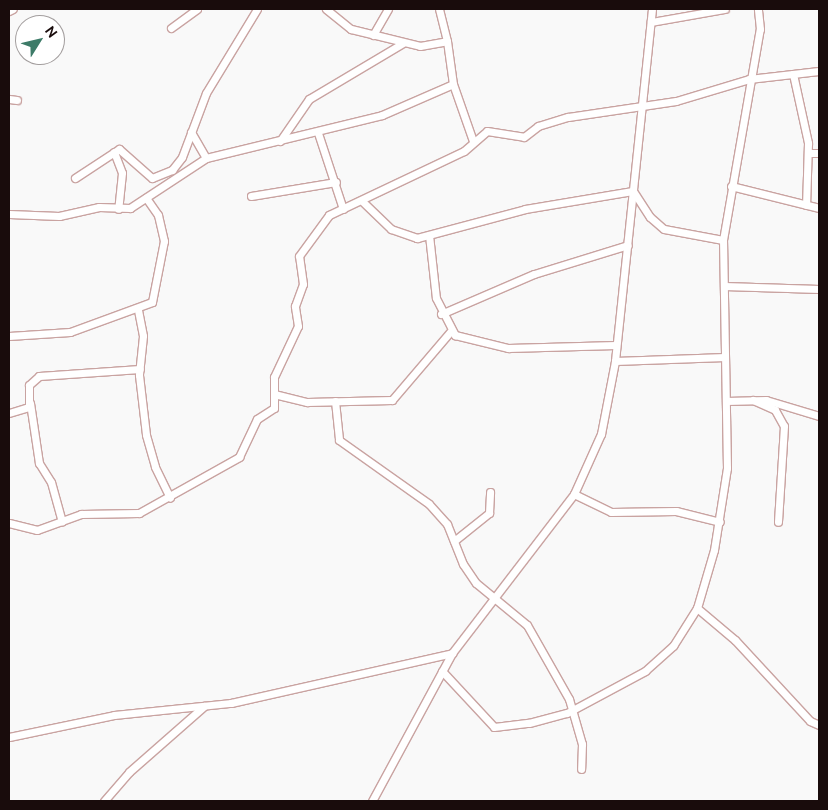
<!DOCTYPE html>
<style>
body{margin:0}
#map{position:relative;width:828px;height:810px;overflow:hidden;background:#f9f9f9;font-family:Ubuntu,sans-serif}
div>[style]{position:absolute}
.roads{filter:drop-shadow(1px 0 #c9a3a1) drop-shadow(-1px 0 #c9a3a1) drop-shadow(0 1px #c9a3a1) drop-shadow(0 -1px #c9a3a1)}
.minor>*{height:7px;margin:-3.5px;padding:0 3.5px;transform-origin:3.5px;border-radius:3.5px;background:#fff}
span{translate:-50% -50%;white-space:nowrap;text-align:center;line-height:1.15;-webkit-text-stroke:5px #fff;paint-order:stroke}
.frame{position:absolute;inset:0;border:10px solid #190c0c;pointer-events:none}
.north{position:absolute;left:15px;top:15px;width:50px;height:50px;box-sizing:border-box;background:#fff;border:1px solid #a39e9e;border-radius:50%;rotate:54deg;font-size:14px;font-weight:700;line-height:20px;text-align:center;color:#190c0c}
.north::after{content:'';display:block;margin:auto;width:18px;height:22px;background:#3d7b68;clip-path:polygon(50% 0,100% 100%,50% 72%,0 100%)}
</style>
<div id="map">
<div class="roads">
<div class="minor">
<i style="left:326px;top:9px;width:32px;rotate:39deg"></i>
<i style="left:351px;top:29px;width:71px;rotate:13.8deg"></i>
<i style="left:420px;top:46px;width:27px;rotate:-10deg"></i>
<i style="left:447px;top:41px;width:33px;rotate:-104deg"></i>
<i style="left:9px;top:11px;width:4px;rotate:-27deg"></i>
<i style="left:651px;top:22px;width:75px;rotate:-10deg"></i>
<i style="left:171px;top:28px;width:32px;rotate:-36deg"></i>
<i style="left:373px;top:35px;width:30px;rotate:-60deg"></i>
<i style="left:447px;top:41px;width:43px;rotate:82.1deg"></i>
<i style="left:453px;top:84px;width:60px;rotate:70.7deg"></i>
<i style="left:793px;top:74px;width:71px;rotate:77.7deg"></i>
<i style="left:808px;top:143px;width:62px;rotate:91.8deg"></i>
<i style="left:9px;top:99px;width:8px;rotate:7deg"></i>
<i style="left:191px;top:132px;width:30px;rotate:60deg"></i>
<i style="left:318px;top:133px;width:80px;rotate:71.8deg"></i>
<i style="left:280px;top:141px;width:51px;rotate:-55.4deg"></i>
<i style="left:309px;top:99px;width:109px;rotate:-30.8deg"></i>
<i style="left:114px;top:152px;width:22px;rotate:69deg"></i>
<i style="left:122px;top:173px;width:36px;rotate:96deg"></i>
<i style="left:808px;top:153px;width:11px"></i>
<i style="left:75px;top:178px;width:53px;rotate:-33.4deg"></i>
<i style="left:119px;top:149px;width:44px;rotate:41.3deg"></i>
<i style="left:152px;top:178px;width:22px;rotate:-22deg"></i>
<i style="left:172px;top:170px;width:16px;rotate:-52deg"></i>
<i style="left:182px;top:157px;width:68px;rotate:-69.4deg"></i>
<i style="left:206px;top:93px;width:98px;rotate:-58.7deg"></i>
<i style="left:731px;top:186px;width:91px;rotate:14deg"></i>
<i style="left:251px;top:196px;width:86px;rotate:-9.4deg"></i>
<i style="left:363px;top:202px;width:39px;rotate:44deg"></i>
<i style="left:391px;top:229px;width:28px;rotate:19deg"></i>
<i style="left:417px;top:238px;width:112px;rotate:-15deg"></i>
<i style="left:525px;top:209px;width:109px;rotate:-9.5deg"></i>
<i style="left:633px;top:191px;width:31px;rotate:57deg"></i>
<i style="left:650px;top:217px;width:18px;rotate:41deg"></i>
<i style="left:664px;top:229px;width:60px;rotate:10.6deg"></i>
<i style="left:9px;top:214px;width:50px;rotate:2.3deg"></i>
<i style="left:59px;top:216px;width:41px;rotate:-12.7deg"></i>
<i style="left:99px;top:207px;width:31px;rotate:2deg"></i>
<i style="left:130px;top:208px;width:91px;rotate:-33.3deg"></i>
<i style="left:206px;top:158px;width:181px;rotate:-13.7deg"></i>
<i style="left:382px;top:115px;width:77px;rotate:-23.6deg"></i>
<i style="left:429px;top:235px;width:63px;rotate:83.7deg"></i>
<i style="left:436px;top:298px;width:42px;rotate:62.8deg"></i>
<i style="left:455px;top:335px;width:55px;rotate:13.8deg"></i>
<i style="left:508px;top:348px;width:108px;rotate:-1.6deg"></i>
<i style="left:724px;top:286px;width:95px;rotate:1.8deg"></i>
<i style="left:138px;top:310px;width:26px;rotate:79deg"></i>
<i style="left:143px;top:336px;width:39px;rotate:96deg"></i>
<i style="left:139px;top:375px;width:60px;rotate:83.3deg"></i>
<i style="left:146px;top:435px;width:33px;rotate:74deg"></i>
<i style="left:155px;top:467px;width:34px;rotate:64deg"></i>
<i style="left:441px;top:314px;width:101px;rotate:-23.3deg"></i>
<i style="left:534px;top:274px;width:98px;rotate:-17.1deg"></i>
<i style="left:9px;top:336px;width:61px;rotate:-3.8deg"></i>
<i style="left:70px;top:332px;width:87px;rotate:-20.1deg"></i>
<i style="left:152px;top:302px;width:62px;rotate:-78.9deg"></i>
<i style="left:164px;top:241px;width:27px;rotate:-103deg"></i>
<i style="left:158px;top:215px;width:21px;rotate:-125deg"></i>
<i style="left:615px;top:361px;width:110px;rotate:-2.1deg"></i>
<i style="left:274px;top:394px;width:34px;rotate:14deg"></i>
<i style="left:307px;top:402px;width:85px;rotate:-1.3deg"></i>
<i style="left:392px;top:400px;width:89px;rotate:-49.5deg"></i>
<i style="left:753px;top:400px;width:24px;rotate:24deg"></i>
<i style="left:775px;top:410px;width:18px;rotate:61deg"></i>
<i style="left:784px;top:426px;width:96px;rotate:93.6deg"></i>
<i style="left:335px;top:401px;width:39px;rotate:84deg"></i>
<i style="left:339px;top:440px;width:110px;rotate:35.4deg"></i>
<i style="left:429px;top:504px;width:27px;rotate:48deg"></i>
<i style="left:447px;top:524px;width:43px;rotate:68.2deg"></i>
<i style="left:463px;top:564px;width:23px;rotate:56deg"></i>
<i style="left:476px;top:583px;width:66px;rotate:39.5deg"></i>
<i style="left:527px;top:625px;width:85px;rotate:60.4deg"></i>
<i style="left:569px;top:699px;width:47px;rotate:73.9deg"></i>
<i style="left:582px;top:744px;width:25px;rotate:92deg"></i>
<i style="left:726px;top:401px;width:40px;rotate:-1.4deg"></i>
<i style="left:766px;top:400px;width:55px;rotate:16.8deg"></i>
<i style="left:30px;top:403px;width:61px;rotate:81.5deg"></i>
<i style="left:39px;top:463px;width:22px;rotate:58deg"></i>
<i style="left:51px;top:482px;width:41px;rotate:74.6deg"></i>
<i style="left:9px;top:413px;width:21px;rotate:-17deg"></i>
<i style="left:29px;top:407px;width:22px;rotate:-90deg"></i>
<i style="left:29px;top:385px;width:13px;rotate:-42deg"></i>
<i style="left:39px;top:376px;width:101px;rotate:-4deg"></i>
<i style="left:574px;top:494px;width:41px;rotate:25.9deg"></i>
<i style="left:611px;top:512px;width:65px;rotate:-0.9deg"></i>
<i style="left:676px;top:511px;width:45px;rotate:14deg"></i>
<i style="left:9px;top:523px;width:29px;rotate:14deg"></i>
<i style="left:37px;top:530px;width:47px;rotate:-20deg"></i>
<i style="left:81px;top:514px;width:58px;rotate:-1deg"></i>
<i style="left:139px;top:513px;width:115px;rotate:-29.2deg"></i>
<i style="left:239px;top:457px;width:42px;rotate:-64.7deg"></i>
<i style="left:257px;top:419px;width:20px;rotate:-33deg"></i>
<i style="left:274px;top:408px;width:31px;rotate:-90deg"></i>
<i style="left:274px;top:377px;width:56px;rotate:-64.8deg"></i>
<i style="left:298px;top:326px;width:20px;rotate:-99deg"></i>
<i style="left:295px;top:306px;width:23px;rotate:-70deg"></i>
<i style="left:303px;top:284px;width:28px;rotate:-98deg"></i>
<i style="left:299px;top:256px;width:51px;rotate:-53.8deg"></i>
<i style="left:329px;top:215px;width:149px;rotate:-25.4deg"></i>
<i style="left:464px;top:151px;width:30px;rotate:-41deg"></i>
<i style="left:487px;top:131px;width:37px;rotate:9deg"></i>
<i style="left:524px;top:137px;width:18px;rotate:-38deg"></i>
<i style="left:538px;top:126px;width:31px;rotate:-17deg"></i>
<i style="left:568px;top:117px;width:109px;rotate:-8.4deg"></i>
<i style="left:676px;top:101px;width:76px;rotate:-16.8deg"></i>
<i style="left:749px;top:79px;width:70px;rotate:-6.5deg"></i>
<i style="left:454px;top:541px;width:45px;rotate:-38.7deg"></i>
<i style="left:489px;top:513px;width:21px;rotate:-87deg"></i>
<i style="left:697px;top:608px;width:50px;rotate:40.1deg"></i>
<i style="left:735px;top:640px;width:110px;rotate:47.2deg"></i>
<i style="left:810px;top:721px;width:10px;rotate:24deg"></i>
<i style="left:442px;top:671px;width:76px;rotate:47.1deg"></i>
<i style="left:494px;top:727px;width:35px;rotate:-7deg"></i>
<i style="left:529px;top:723px;width:39px;rotate:-15deg"></i>
<i style="left:567px;top:713px;width:89px;rotate:-28.3deg"></i>
<i style="left:645px;top:671px;width:38px;rotate:-42deg"></i>
<i style="left:673px;top:646px;width:45px;rotate:-57.7deg"></i>
<i style="left:697px;top:608px;width:60px;rotate:-73.7deg"></i>
<i style="left:714px;top:550px;width:83px;rotate:-81deg"></i>
<i style="left:727px;top:468px;width:228px;rotate:-91deg"></i>
<i style="left:723px;top:240px;width:214px;rotate:-80.1deg"></i>
<i style="left:760px;top:29px;width:20px;rotate:-96deg"></i>
<i style="left:9px;top:737px;width:107px;rotate:-11.8deg"></i>
<i style="left:114px;top:715px;width:118px;rotate:-5.9deg"></i>
<i style="left:231px;top:703px;width:227px;rotate:-12.7deg"></i>
<i style="left:104px;top:801px;width:38px;rotate:-49deg"></i>
<i style="left:129px;top:772px;width:100px;rotate:-41.3deg"></i>
<i style="left:372px;top:801px;width:168px;rotate:-61.6deg"></i>
<i style="left:452px;top:653px;width:200px;rotate:-52.5deg"></i>
<i style="left:574px;top:494px;width:66px;rotate:-65.8deg"></i>
<i style="left:601px;top:434px;width:74px;rotate:-79.1deg"></i>
<i style="left:615px;top:361px;width:354px;rotate:-84deg"></i>
</div>
</div>
<div class="frame"></div>
<div class="north">N</div>
</div>
